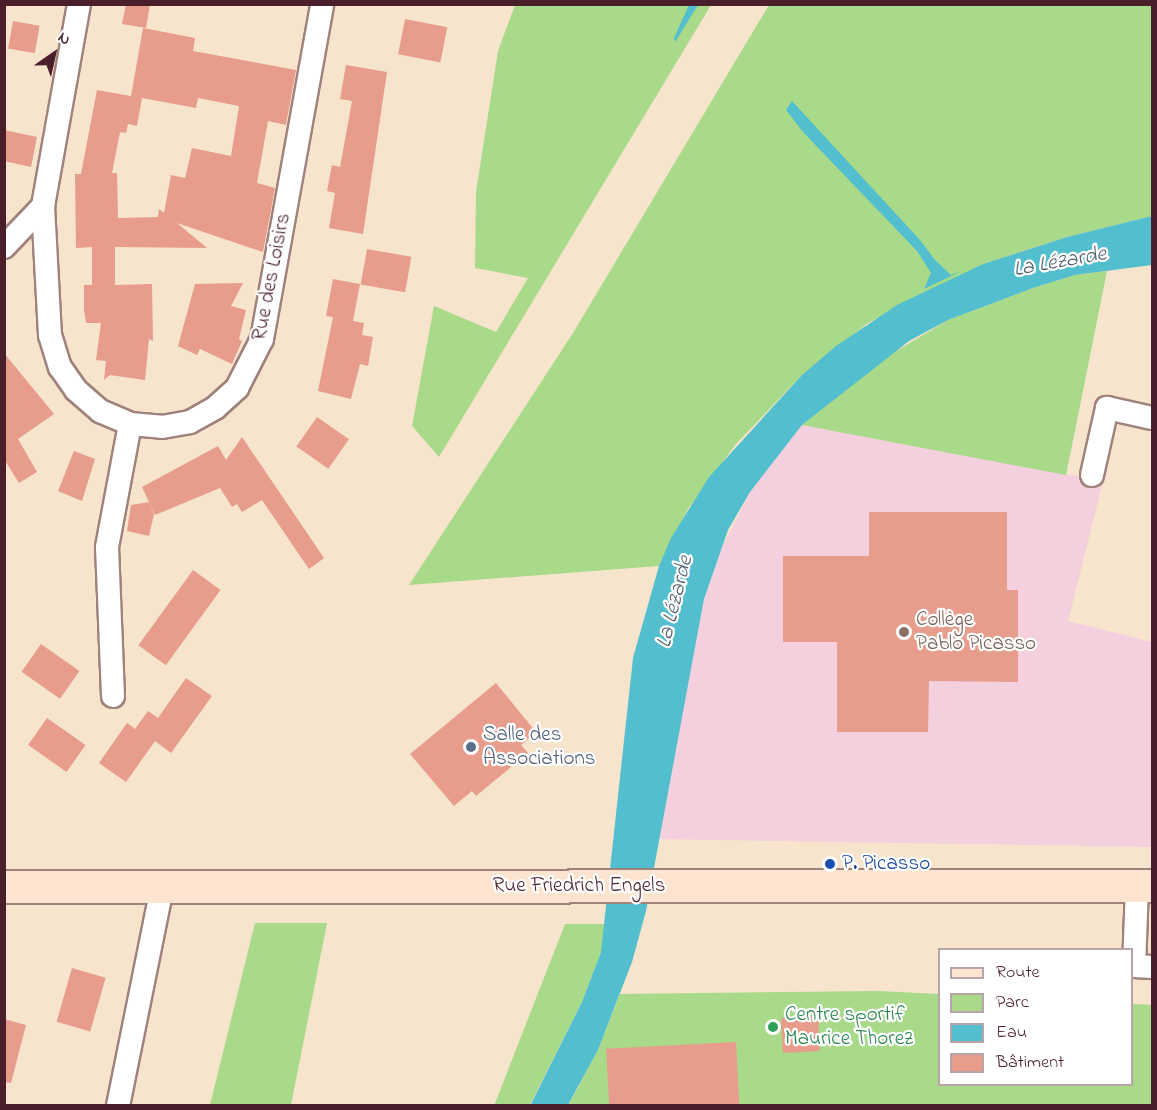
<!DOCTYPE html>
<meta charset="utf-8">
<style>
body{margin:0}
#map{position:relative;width:1157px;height:1110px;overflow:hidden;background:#f6e4cc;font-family:"Indie Flower",sans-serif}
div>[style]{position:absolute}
.built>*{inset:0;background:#f4cfdd}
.green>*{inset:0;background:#a8da89}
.water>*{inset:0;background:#53bece}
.building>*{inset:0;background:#e79c8c;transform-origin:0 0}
.roads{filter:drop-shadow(2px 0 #a0827c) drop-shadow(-2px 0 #a0827c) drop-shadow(0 2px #a0827c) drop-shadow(0 -2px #a0827c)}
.street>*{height:22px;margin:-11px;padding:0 11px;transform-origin:11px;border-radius:11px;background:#fff}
.secondary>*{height:32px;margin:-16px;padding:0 16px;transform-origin:16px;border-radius:16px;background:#fde4d0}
.dots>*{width:16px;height:16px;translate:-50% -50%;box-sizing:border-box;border:3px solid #fff;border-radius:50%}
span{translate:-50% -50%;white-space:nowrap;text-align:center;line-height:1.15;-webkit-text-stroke:4.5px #fff;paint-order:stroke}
.street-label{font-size:21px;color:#4a1f2b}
.education-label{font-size:21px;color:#785e54}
.left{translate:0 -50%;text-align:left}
.service-label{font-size:21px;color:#4e5e75}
.transit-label{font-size:21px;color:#164399}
.leisure-label{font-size:21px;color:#27864d}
.water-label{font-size:22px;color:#4e5f6c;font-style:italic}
.frame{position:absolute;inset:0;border:6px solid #4a1f2b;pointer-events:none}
.legend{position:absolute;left:938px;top:948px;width:195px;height:138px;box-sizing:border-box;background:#fff;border:2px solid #b7a5aa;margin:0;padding:8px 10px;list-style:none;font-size:18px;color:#4a1f2b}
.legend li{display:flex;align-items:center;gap:12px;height:30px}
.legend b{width:30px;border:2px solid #b7a5aa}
.north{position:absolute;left:24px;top:24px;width:60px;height:60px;-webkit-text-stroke:4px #fff;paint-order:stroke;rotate:34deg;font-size:16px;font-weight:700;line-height:24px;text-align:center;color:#4a1f2b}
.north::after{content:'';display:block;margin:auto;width:21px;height:27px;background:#4a1f2b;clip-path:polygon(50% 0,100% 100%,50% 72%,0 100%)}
</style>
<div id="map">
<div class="built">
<i style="clip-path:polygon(802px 425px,1103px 481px,1068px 621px,1152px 642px,1152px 847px,658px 839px,704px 599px,717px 558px,750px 492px)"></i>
</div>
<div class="green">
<i style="clip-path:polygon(515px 5px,711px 5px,439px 457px,412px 426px,434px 306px,496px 332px,528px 278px,475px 268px,476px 192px,498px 51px)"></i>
<i style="clip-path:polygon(769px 5px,1152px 5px,1152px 216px,1067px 237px,983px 264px,868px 323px,802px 375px,736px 444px,688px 509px,659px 566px,409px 585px,573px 333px)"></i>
<i style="clip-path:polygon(1107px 271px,1066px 475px,802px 425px,888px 356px,948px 320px,1033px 288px,1075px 275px)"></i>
<i style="clip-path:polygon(255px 923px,327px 923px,291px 1105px,210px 1105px)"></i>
<i style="clip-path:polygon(565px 924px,606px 924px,601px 952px,582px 1002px,530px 1105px,494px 1106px)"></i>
<i style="clip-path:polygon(879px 991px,939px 994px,940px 1084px,1132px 1084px,1132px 1004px,1152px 1005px,1152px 1105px,568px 1106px,598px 1050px,620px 994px)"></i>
</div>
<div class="water">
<i style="clip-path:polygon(689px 5px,698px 5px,675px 42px,674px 38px)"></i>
<i style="clip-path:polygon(792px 101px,920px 240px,935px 260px,951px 275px,960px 272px,924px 289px,931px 273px,917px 251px,803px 132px,786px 110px)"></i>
<i style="clip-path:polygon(1152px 216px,1152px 265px,1075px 275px,1033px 288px,948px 320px,909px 341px,802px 425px,750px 492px,728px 530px,704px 599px,646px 911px,632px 962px,598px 1050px,568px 1105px,530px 1106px,582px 1002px,601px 952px,633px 658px,659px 566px,671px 538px,709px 477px,802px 375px,836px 346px,897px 305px,983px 264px,1067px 237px)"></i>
</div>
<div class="building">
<i style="clip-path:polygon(126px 4px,150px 4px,146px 28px,122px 24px)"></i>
<i style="left:405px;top:19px;width:43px;height:36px;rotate:11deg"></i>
<i style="left:13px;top:21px;width:27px;height:28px;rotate:10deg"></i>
<i style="clip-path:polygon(143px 28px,195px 38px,193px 51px,296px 70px,286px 125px,268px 121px,257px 183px,275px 188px,263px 252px,177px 223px,207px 248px,115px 247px,115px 285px,152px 284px,153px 341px,149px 339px,145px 380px,110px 375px,104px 380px,106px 361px,96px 360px,101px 323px,86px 323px,84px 310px,84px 285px,92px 285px,92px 247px,76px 248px,75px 174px,81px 174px,97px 90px,142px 98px,137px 126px,128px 124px,126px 133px,120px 132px,112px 173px,117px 173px,118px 218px,158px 217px,159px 209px,164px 213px,171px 175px,185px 178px,192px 148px,231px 156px,239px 106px,198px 98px,196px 108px,131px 96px)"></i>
<i style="clip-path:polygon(346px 65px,387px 72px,363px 234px,329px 228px,335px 193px,327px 191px,332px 165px,340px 167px,352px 101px,340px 99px)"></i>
<i style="clip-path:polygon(4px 130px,37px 137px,31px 167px,4px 161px)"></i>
<i style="left:367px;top:249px;width:45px;height:36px;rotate:10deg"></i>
<i style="clip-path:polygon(333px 279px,360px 284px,353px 321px,364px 323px,362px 335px,373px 337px,368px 366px,360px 364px,351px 399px,318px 391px,333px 317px,326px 316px)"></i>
<i style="clip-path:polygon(243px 283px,231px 306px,246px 310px,239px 339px,242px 341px,232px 364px,200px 349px,197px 355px,178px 346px,195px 284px)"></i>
<i style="clip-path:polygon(4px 353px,54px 414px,18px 439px,37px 472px,19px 483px,4px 459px)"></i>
<i style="left:317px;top:417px;width:39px;height:36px;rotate:35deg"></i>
<i style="clip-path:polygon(242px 437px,324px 558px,309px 569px,262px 500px,242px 512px,237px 504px,232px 507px,220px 488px,155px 515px,142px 487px,218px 446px,226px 460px)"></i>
<i style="clip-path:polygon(74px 451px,95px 459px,82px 501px,58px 491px)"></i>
<i style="clip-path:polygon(149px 502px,154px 514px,149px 536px,127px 531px,131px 505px)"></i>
<i style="clip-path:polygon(869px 512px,1007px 512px,1007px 590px,1018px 590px,1018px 682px,929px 681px,928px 732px,837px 732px,837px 642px,783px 642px,783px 556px,869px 556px)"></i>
<i style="left:193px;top:570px;width:34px;height:93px;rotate:36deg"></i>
<i style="left:41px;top:644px;width:47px;height:34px;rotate:35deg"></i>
<i style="clip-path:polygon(186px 678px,212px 696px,171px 753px,155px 741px,126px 782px,99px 763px,127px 723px,135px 729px,148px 711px,158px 718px)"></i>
<i style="clip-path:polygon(496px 683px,536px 732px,521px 745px,528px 753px,476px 796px,472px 791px,454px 806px,410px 754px)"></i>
<i style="left:47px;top:718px;width:47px;height:33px;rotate:35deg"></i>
<i style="left:72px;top:968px;width:35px;height:56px;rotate:16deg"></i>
<i style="left:818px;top:1016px;width:35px;height:37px;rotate:87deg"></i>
<i style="clip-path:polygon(4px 1019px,26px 1025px,11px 1083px,4px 1082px)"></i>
<i style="left:736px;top:1042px;width:64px;height:130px;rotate:87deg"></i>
</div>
<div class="roads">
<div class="street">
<i style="left:43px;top:206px;width:129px;rotate:86.9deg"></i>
<i style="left:50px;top:335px;width:34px;rotate:73deg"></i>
<i style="left:60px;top:367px;width:28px;rotate:55deg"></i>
<i style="left:76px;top:390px;width:32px;rotate:41deg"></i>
<i style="left:100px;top:411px;width:33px;rotate:23deg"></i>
<i style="left:130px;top:424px;width:32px;rotate:5deg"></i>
<i style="left:162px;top:427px;width:28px;rotate:-10deg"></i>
<i style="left:190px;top:422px;width:29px;rotate:-29deg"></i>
<i style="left:215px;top:408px;width:30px;rotate:-42deg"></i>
<i style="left:237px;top:388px;width:55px;rotate:-63deg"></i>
<i style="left:262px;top:339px;width:340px;rotate:-79.8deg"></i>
<i style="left:4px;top:247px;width:57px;rotate:-46.4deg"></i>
<i style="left:43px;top:206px;width:205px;rotate:-79.9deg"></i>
<i style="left:1092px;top:475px;width:69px;rotate:-77.4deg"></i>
<i style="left:1107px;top:408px;width:46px;rotate:12.5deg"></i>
<i style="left:113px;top:696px;width:149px;rotate:-92.3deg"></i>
<i style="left:107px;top:547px;width:125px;rotate:-79.4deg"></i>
<i style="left:1137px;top:886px;width:80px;rotate:92.1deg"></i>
<i style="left:1134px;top:966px;width:18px;rotate:3deg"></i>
<i style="left:118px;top:1106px;width:223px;rotate:-78.6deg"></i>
</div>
<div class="secondary">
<i style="left:4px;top:887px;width:1148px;rotate:-0.05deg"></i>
</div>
</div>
<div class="dots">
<i style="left:904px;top:632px;background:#8d6e63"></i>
<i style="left:471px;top:747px;background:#5c6f8a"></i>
<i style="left:830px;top:864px;background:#1a4fb4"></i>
<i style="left:773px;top:1027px;background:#2e9e5b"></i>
</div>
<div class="street-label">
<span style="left:272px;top:277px;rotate:-79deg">Rue des Loisirs</span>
<span style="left:579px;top:886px">Rue Friedrich Engels</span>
</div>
<div class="education-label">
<span class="left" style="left:916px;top:632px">Collège<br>Pablo Picasso</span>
</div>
<div class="service-label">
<span class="left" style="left:483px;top:747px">Salle des<br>Associations</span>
</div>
<div class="transit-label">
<span class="left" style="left:842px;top:864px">P. Picasso</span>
</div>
<div class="leisure-label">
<span class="left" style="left:785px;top:1027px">Centre sportif<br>Maurice Thorez</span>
</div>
<div class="water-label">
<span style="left:1060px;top:263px;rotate:-10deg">La Lézarde</span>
<span style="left:676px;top:602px;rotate:-76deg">La Lézarde</span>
</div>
<div class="frame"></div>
<ul class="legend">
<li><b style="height:8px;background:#fde4d0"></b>Route</li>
<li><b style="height:16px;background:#a8da89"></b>Parc</li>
<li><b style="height:16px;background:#53bece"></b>Eau</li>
<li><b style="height:16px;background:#e79c8c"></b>Bâtiment</li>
</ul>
<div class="north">N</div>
</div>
